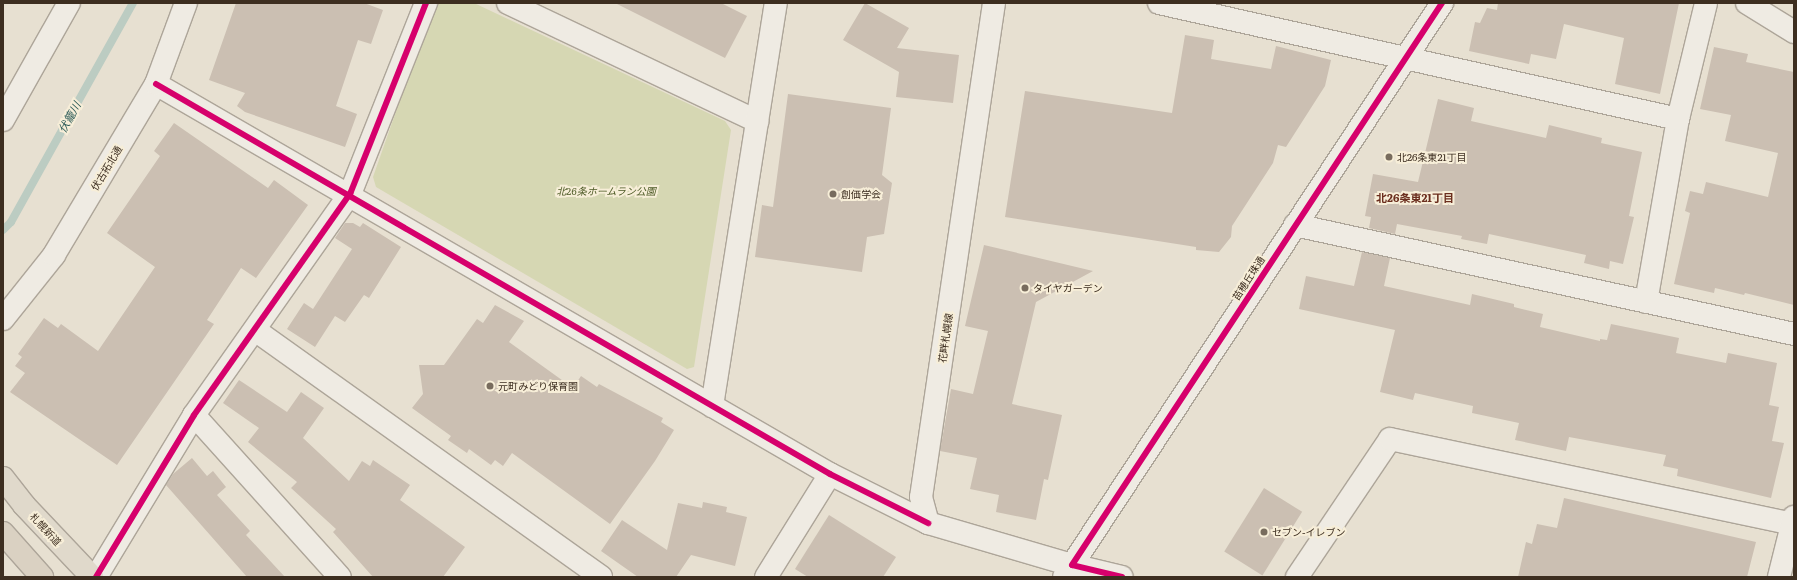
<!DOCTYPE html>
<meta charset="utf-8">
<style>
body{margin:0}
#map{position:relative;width:1797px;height:580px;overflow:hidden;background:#e7e0d1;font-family:Literata,"Noto Sans JP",serif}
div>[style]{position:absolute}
.green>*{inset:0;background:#d6d7b3}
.stream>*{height:8px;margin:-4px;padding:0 4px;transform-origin:4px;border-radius:4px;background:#bcccc2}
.building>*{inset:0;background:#cbbfb2;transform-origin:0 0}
.roads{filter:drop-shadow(1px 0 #ada599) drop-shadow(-1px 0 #ada599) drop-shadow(0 1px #ada599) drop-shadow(0 -1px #ada599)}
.minor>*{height:22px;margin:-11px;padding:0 11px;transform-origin:11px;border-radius:11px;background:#efebe3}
.tertiary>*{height:22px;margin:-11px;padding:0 11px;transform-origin:11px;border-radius:11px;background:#efebe3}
.secondary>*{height:22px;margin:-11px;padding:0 11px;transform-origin:11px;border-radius:11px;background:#efebe3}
.trunk>*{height:22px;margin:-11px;padding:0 11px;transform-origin:11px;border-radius:11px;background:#e0d9cb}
.motorway>*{height:22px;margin:-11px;padding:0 11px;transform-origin:11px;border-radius:11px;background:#dad1c2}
.cycleway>*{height:6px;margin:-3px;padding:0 3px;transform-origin:3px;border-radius:3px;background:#d6006c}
.dots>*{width:11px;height:11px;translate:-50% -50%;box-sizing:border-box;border:2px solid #f7eed8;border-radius:50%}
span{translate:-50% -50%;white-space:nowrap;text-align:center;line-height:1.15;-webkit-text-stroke:4px #f7eed8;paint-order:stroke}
.poi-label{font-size:10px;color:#3d2e20}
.left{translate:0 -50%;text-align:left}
.street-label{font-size:10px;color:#3d2e20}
.park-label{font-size:10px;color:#4d5a26;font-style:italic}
.water-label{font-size:11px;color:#2f5d5a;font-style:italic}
.neighbourhood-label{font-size:11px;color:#6b2e1e;font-weight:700}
.frame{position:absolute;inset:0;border:4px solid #3d2e20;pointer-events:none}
</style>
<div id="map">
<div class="green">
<i style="clip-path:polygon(434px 3px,474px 3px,725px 121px,731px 130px,694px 367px,687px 369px,376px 187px,373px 177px)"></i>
</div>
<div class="stream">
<i style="left:3px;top:230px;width:11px;rotate:-45deg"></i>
<i style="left:11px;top:222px;width:251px;rotate:-60.9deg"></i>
</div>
<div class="building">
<i style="clip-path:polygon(236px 3px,364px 3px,383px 10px,371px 44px,358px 40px,336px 106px,357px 114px,345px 147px,245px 112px,237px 106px,245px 93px,209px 80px)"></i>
<i style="clip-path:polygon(615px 3px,721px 3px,747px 16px,725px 58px)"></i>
<i style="clip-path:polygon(865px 3px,909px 28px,897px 48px,959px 55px,953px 103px,896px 97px,899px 72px,843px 40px)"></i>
<i style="clip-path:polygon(1498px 3px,1679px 3px,1660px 94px,1615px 84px,1624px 38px,1564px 24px,1556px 59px,1531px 54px,1529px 64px,1469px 51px,1475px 22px,1480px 23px,1487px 8px,1497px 10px)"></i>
<i style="clip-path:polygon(1185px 35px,1214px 40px,1211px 59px,1271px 69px,1276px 46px,1331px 60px,1325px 86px,1286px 147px,1278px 145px,1273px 163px,1232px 226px,1231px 237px,1219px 252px,1196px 250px,1196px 247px,1005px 217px,1025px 91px,1172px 113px)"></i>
<i style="clip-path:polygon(1714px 47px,1748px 54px,1746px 62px,1794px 72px,1794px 305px,1745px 293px,1744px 295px,1715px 288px,1714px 293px,1674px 284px,1690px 213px,1685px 211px,1690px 191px,1703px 194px,1706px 182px,1768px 197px,1778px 153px,1725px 141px,1731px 115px,1700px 109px)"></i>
<i style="clip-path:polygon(788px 94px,891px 108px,882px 175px,892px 183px,884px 234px,867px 237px,862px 272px,755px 257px,762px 205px,773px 207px)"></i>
<i style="clip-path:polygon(1438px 99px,1474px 108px,1471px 121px,1546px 138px,1549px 125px,1602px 138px,1601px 143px,1642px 152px,1629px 216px,1634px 217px,1623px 264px,1610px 261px,1609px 269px,1584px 263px,1586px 255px,1489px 234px,1487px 244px,1461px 239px,1462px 236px,1397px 224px,1395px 234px,1369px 228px,1371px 217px,1365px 216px,1373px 174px,1418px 182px)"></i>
<i style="clip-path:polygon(174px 123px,268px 188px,274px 180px,308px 205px,256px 278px,241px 268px,207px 320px,214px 324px,117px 465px,10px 392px,25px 373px,15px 366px,22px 357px,18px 354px,44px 318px,58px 328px,61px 324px,98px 351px,155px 267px,107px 233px,160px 156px,154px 151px)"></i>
<i style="clip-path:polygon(345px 223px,353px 223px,360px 227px,363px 223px,401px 247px,369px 298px,364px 295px,345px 322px,335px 316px,315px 347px,287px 329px,304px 303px,313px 309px,352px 249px,335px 238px)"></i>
<i style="clip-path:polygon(984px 245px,1093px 271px,1036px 302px,1012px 404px,1062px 415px,1048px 480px,1044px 479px,1036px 520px,996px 512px,999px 495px,970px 489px,977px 458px,940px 451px,951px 389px,973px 394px,988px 331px,965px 326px)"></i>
<i style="clip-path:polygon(1362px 252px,1390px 258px,1384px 286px,1470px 305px,1472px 294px,1514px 304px,1514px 307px,1543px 314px,1540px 327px,1600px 341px,1600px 339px,1607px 340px,1611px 324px,1679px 338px,1676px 353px,1726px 363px,1728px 353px,1777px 363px,1769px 405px,1779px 407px,1772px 441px,1784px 443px,1771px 498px,1677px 476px,1678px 469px,1663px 466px,1666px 455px,1569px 437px,1566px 451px,1515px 440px,1519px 423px,1472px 413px,1473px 406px,1415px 393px,1413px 400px,1380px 392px,1395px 330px,1299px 309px,1306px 276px,1354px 286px)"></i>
<i style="clip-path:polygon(495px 305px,524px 321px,509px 342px,573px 388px,581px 376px,597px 387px,599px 384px,663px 418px,661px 422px,674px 430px,655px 461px,610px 524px,512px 453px,503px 466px,495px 460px,491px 465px,469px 449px,467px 453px,448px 440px,451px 436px,412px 408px,423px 394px,419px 365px,444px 365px,477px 319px,483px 323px)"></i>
<i style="clip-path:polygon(239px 380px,287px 412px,301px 392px,324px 408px,303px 438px,349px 481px,362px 461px,370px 466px,373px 460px,410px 485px,400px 500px,465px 547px,443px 577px,373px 577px,333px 532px,336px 529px,291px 488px,297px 482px,248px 442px,259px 428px,223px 403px)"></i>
<i style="clip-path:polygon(192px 458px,207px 476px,213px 471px,226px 487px,217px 495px,250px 531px,246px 535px,285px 577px,247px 577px,166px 485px,173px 474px)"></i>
<i style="left:1264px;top:488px;width:45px;height:75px;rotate:32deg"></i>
<i style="clip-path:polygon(1564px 498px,1756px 542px,1747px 577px,1518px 577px,1526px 542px,1532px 544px,1537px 524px,1557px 528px)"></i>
<i style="clip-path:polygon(703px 502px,727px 507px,726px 512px,747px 517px,735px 566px,691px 555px,676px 577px,638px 577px,601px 551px,622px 520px,667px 550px,678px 503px,702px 508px)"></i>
<i style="clip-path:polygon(829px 515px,896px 557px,883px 577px,808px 577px,795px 569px)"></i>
</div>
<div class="roads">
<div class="minor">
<i style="left:508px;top:3px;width:276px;rotate:25.4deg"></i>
<i style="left:1159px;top:3px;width:532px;rotate:12.6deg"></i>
<i style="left:1747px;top:3px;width:55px;rotate:31.7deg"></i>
<i style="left:156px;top:84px;width:779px;rotate:30.06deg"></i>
<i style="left:830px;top:474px;width:110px;rotate:26.6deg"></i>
<i style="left:1295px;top:225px;width:511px;rotate:12.32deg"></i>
<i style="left:1646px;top:302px;width:186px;rotate:-80.1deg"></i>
<i style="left:1678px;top:119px;width:119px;rotate:-76.4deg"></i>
<i style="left:255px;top:330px;width:425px;rotate:35.5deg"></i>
<i style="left:712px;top:406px;width:408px;rotate:-81deg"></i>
<i style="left:194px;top:415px;width:218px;rotate:48deg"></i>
<i style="left:1072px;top:565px;width:51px;rotate:13.5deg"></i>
<i style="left:96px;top:577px;width:189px;rotate:-58.8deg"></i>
<i style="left:194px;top:415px;width:271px;rotate:-54.8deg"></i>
<i style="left:350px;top:194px;width:206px;rotate:-68.3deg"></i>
<i style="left:766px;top:577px;width:121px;rotate:-58.1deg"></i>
<i style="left:1297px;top:577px;width:166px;rotate:-56deg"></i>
<i style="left:1390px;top:439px;width:413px;rotate:11.9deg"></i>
<i style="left:1779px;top:577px;width:62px;rotate:-76deg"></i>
</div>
<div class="tertiary">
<i style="left:3px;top:120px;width:134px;rotate:-60.6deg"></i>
<i style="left:3px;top:319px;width:82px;rotate:-51.4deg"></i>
<i style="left:54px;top:255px;width:199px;rotate:-59.2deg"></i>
<i style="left:156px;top:84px;width:86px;rotate:-69.7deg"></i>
<i style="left:1072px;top:565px;width:673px;rotate:-56.64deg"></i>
</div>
<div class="secondary">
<i style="left:994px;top:3px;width:499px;rotate:98.4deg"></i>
<i style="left:921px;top:497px;width:27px;rotate:75deg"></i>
<i style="left:928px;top:523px;width:150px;rotate:16.3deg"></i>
<i style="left:1072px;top:565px;width:14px;rotate:124deg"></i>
</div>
<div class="trunk">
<i style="left:3px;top:478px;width:34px;rotate:52deg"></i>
<i style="left:24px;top:505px;width:99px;rotate:46.6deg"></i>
</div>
<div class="motorway">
<i style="left:3px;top:533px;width:59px;rotate:48.4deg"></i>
</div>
</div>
<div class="cycleway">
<i style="left:156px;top:84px;width:779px;rotate:30.06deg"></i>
<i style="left:830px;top:474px;width:110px;rotate:26.6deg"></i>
<i style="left:96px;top:577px;width:189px;rotate:-58.8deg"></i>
<i style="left:194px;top:415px;width:271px;rotate:-54.8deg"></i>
<i style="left:350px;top:194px;width:206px;rotate:-68.3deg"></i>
<i style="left:1122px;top:577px;width:51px;rotate:-166.5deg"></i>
<i style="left:1072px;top:565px;width:673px;rotate:-56.64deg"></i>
</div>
<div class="dots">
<i style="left:1389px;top:157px;background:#786c5e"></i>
<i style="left:833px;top:194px;background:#786c5e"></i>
<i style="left:1025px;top:288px;background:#786c5e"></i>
<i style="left:490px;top:386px;background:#786c5e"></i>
<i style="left:1264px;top:532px;background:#786c5e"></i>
</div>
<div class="poi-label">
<span class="left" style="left:1397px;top:157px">北26条東21丁目</span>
<span class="left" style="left:841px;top:194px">創価学会</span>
<span class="left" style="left:1033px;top:288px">タイヤガーデン</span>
<span class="left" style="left:498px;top:386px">元町みどり保育園</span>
<span class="left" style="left:1272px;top:532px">セブン-イレブン</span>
</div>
<div class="street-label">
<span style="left:106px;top:168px;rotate:-59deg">伏古拓北通</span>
<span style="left:1248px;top:278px;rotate:-57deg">苗穂丘珠通</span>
<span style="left:945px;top:338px;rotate:-82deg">花畔札幌線</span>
<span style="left:46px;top:529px;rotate:47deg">札幌新道</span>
</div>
<div class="park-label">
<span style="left:606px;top:191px">北26条ホームラン公園</span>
</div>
<div class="water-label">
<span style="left:69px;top:117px;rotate:-61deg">伏籠川</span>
</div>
<div class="neighbourhood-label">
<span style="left:1415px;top:197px">北26条東21丁目</span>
</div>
<div class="frame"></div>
</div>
